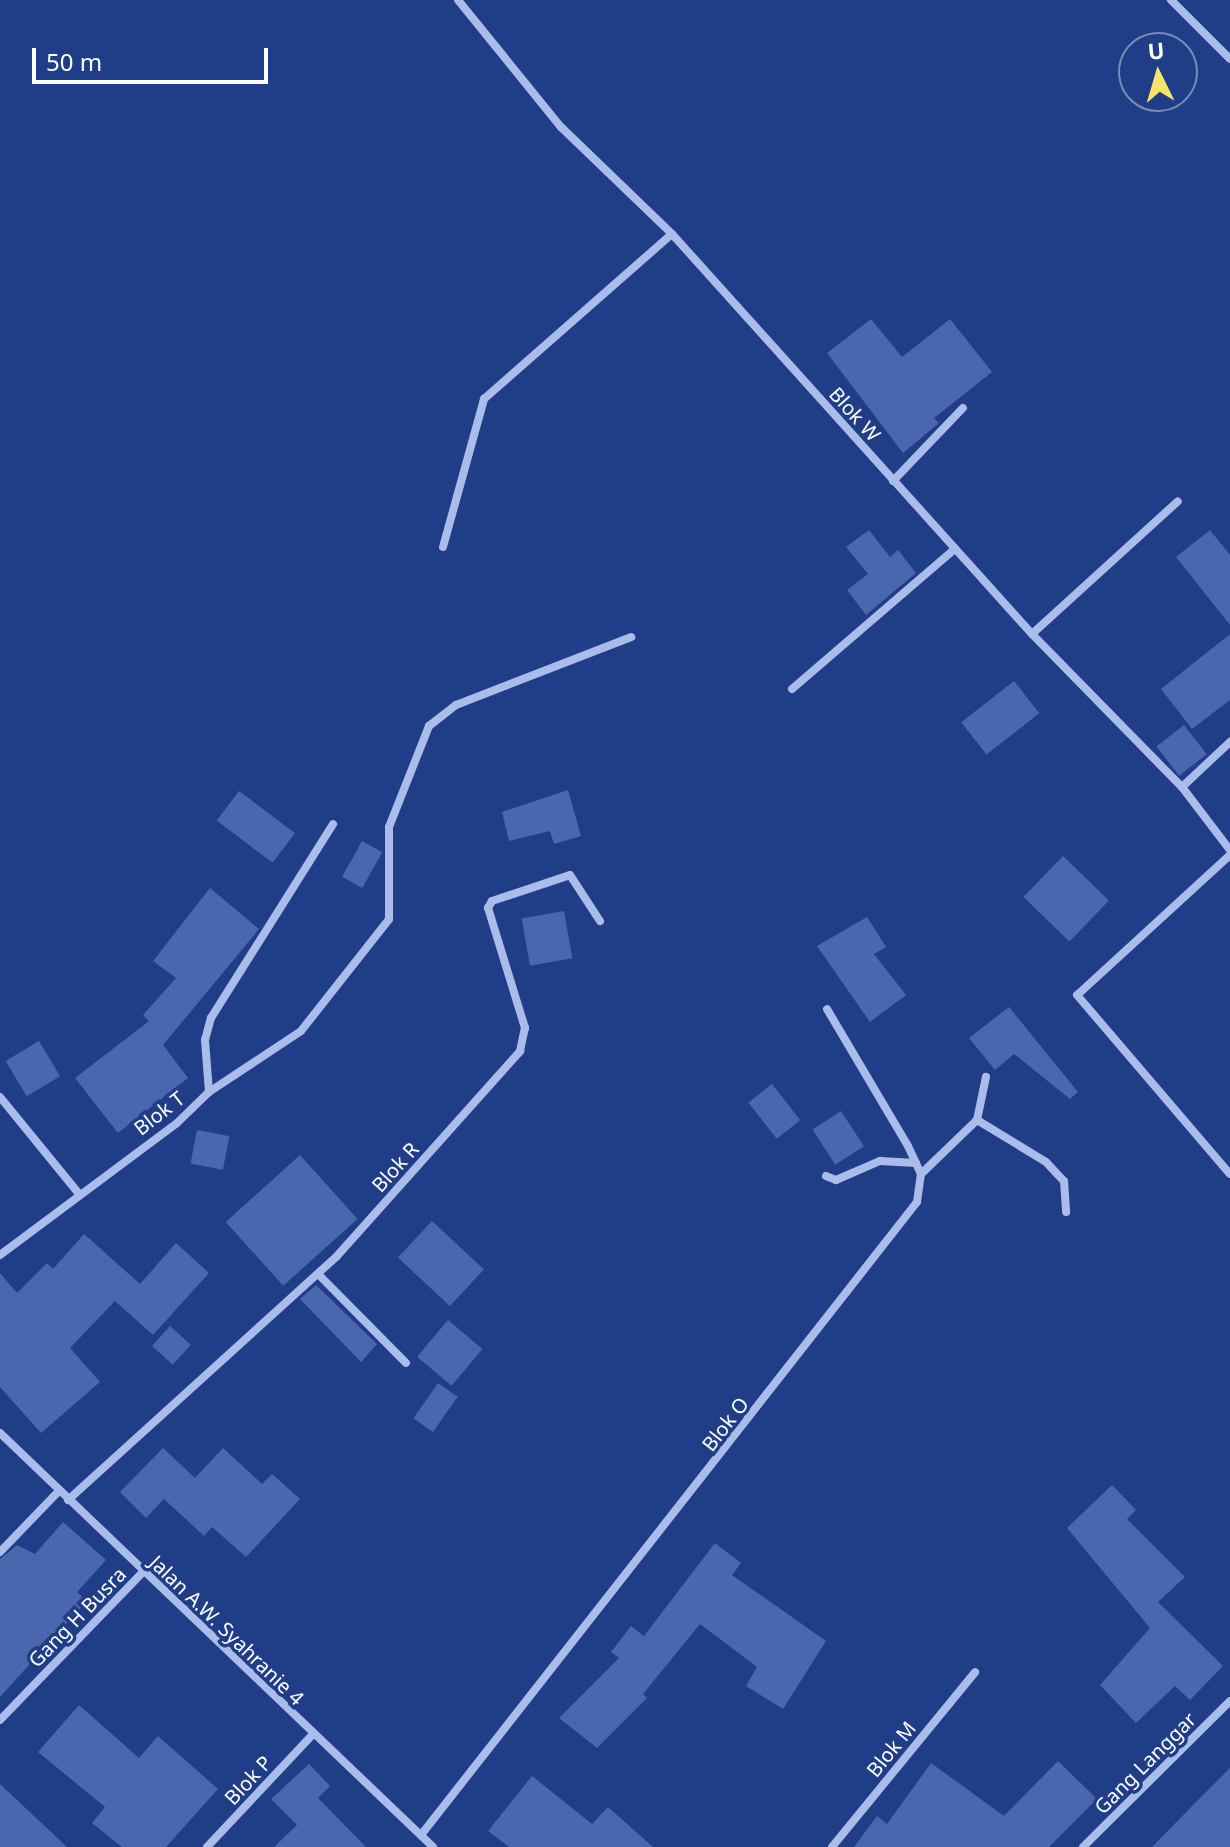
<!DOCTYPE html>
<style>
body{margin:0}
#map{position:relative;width:1230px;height:1847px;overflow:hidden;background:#203d87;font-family:"Noto Sans",sans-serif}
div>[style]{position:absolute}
.building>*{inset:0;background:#4966af;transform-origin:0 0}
.minor>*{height:8px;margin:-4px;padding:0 4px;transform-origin:4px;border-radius:4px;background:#aabdea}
span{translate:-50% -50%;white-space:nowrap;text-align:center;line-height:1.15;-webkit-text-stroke:7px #203d87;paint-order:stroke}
.street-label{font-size:20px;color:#fff}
.north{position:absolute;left:1118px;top:32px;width:80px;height:80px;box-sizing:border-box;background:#203d87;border:2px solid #798bb7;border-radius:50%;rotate:355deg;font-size:22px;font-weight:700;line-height:32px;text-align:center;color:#fff}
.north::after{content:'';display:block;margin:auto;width:28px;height:36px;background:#f7e56b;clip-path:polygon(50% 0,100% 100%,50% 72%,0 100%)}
.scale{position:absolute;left:32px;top:48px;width:236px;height:36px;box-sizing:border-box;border:4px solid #fff;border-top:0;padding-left:10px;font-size:24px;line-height:28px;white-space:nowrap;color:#fff;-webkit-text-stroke:6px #203d87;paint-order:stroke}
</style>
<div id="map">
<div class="building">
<i style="clip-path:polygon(871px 319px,902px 357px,950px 319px,992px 372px,934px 418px,939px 423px,903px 453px,827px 353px)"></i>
<i style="clip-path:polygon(869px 530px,890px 557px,898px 550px,916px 573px,866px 615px,847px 590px,868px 574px,846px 547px)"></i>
<i style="clip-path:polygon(1210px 530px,1230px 555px,1230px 625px,1176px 557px)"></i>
<i style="clip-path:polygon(1230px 634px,1230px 700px,1192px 729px,1161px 689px)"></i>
<i style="left:1014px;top:681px;width:41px;height:67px;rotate:52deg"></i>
<i style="left:1184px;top:725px;width:37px;height:35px;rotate:52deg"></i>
<i style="clip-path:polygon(568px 790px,581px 836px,554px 844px,550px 831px,509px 841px,502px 812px)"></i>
<i style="left:239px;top:791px;width:70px;height:37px;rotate:37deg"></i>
<i style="left:362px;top:841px;width:23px;height:41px;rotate:29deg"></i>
<i style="left:1063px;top:856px;width:64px;height:57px;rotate:44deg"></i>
<i style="clip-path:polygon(210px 888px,259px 929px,163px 1045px,188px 1078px,118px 1133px,75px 1078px,149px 1021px,143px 1015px,176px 978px,153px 961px)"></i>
<i style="left:564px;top:911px;width:48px;height:43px;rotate:80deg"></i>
<i style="clip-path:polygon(867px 917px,886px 947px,874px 954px,906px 995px,870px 1022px,817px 946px)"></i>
<i style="clip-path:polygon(1009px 1007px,1078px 1092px,1070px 1099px,1014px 1054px,995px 1070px,969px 1038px)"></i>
<i style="left:39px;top:1041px;width:41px;height:39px;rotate:59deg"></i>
<i style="left:772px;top:1084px;width:46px;height:30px;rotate:52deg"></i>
<i style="left:841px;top:1111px;width:42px;height:34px;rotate:57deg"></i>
<i style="left:197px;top:1130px;width:33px;height:34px;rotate:11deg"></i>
<i style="left:300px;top:1155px;width:86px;height:100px;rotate:48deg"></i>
<i style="left:432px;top:1221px;width:71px;height:50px;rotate:43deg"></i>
<i style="clip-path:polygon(84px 1234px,140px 1284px,176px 1243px,209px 1273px,153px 1335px,115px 1301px,70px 1348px,100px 1382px,41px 1433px,0 1387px,0 1273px,17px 1293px,47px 1263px,53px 1269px)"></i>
<i style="clip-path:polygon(316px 1285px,377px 1344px,361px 1362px,300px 1299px)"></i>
<i style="left:448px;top:1320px;width:45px;height:48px;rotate:40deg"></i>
<i style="left:170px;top:1326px;width:28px;height:27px;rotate:42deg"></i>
<i style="left:438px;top:1383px;width:24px;height:43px;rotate:35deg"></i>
<i style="clip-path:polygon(163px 1448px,195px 1478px,223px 1448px,262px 1484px,272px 1474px,300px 1499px,246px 1557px,212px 1527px,204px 1536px,164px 1499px,146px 1518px,120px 1492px)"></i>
<i style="clip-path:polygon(1112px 1485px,1136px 1510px,1127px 1519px,1185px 1577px,1158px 1602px,1223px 1666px,1190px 1700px,1175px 1686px,1136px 1723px,1100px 1685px,1150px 1628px,1067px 1528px)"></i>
<i style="clip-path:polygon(63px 1522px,106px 1560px,77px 1592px,87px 1601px,0 1697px,0 1559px,17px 1545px,35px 1554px)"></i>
<i style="clip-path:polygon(715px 1543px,741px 1563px,732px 1575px,826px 1641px,783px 1709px,746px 1686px,757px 1667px,700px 1624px,643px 1694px,647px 1698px,597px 1748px,559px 1718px,619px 1658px,611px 1652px,631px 1626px,644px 1636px)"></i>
<i style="clip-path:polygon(79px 1705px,139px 1758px,158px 1736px,218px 1789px,166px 1847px,122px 1847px,92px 1823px,105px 1807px,38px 1752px)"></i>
<i style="clip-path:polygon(1058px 1761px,1097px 1799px,1049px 1847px,854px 1847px,877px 1816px,887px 1824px,931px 1763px,1004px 1816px)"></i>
<i style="clip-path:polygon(309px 1764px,330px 1786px,318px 1798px,366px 1847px,274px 1847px,297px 1825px,271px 1799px)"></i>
<i style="clip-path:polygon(1230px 1768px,1230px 1847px,1152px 1847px,1199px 1799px)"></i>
<i style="clip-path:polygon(532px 1776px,592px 1824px,608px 1807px,653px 1847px,509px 1847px,488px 1831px)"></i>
<i style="clip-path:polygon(0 1784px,67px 1847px,0 1847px)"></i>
</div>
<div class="minor">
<i style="left:458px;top:0;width:164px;rotate:51deg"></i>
<i style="left:561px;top:127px;width:154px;rotate:43.9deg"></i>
<i style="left:672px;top:234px;width:538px;rotate:48.01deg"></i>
<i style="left:1032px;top:634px;width:214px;rotate:45.6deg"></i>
<i style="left:1182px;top:787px;width:79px;rotate:52.7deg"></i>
<i style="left:1171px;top:0;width:83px;rotate:45deg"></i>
<i style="left:893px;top:481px;width:101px;rotate:-46.2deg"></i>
<i style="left:443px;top:547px;width:154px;rotate:-74.5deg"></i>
<i style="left:484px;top:399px;width:250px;rotate:-41.3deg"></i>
<i style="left:1032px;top:634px;width:197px;rotate:-42.3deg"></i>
<i style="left:792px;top:689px;width:215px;rotate:-40.7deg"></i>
<i style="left:1182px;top:787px;width:66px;rotate:-43.2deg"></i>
<i style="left:1230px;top:855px;width:207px;rotate:137.5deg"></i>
<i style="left:1077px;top:995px;width:235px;rotate:49.5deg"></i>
<i style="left:209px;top:1092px;width:110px;rotate:-33.5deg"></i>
<i style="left:301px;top:1031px;width:142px;rotate:-51.8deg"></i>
<i style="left:389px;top:919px;width:92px;rotate:-90deg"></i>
<i style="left:389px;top:827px;width:109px;rotate:-68.4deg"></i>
<i style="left:429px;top:726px;width:34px;rotate:-38deg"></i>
<i style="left:456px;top:705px;width:188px;rotate:-21.2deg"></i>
<i style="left:0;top:1097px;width:125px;rotate:50.8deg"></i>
<i style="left:977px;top:1120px;width:81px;rotate:31.3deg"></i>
<i style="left:1046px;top:1162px;width:26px;rotate:47deg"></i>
<i style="left:1064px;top:1181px;width:31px;rotate:86deg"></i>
<i style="left:921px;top:1174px;width:78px;rotate:-44deg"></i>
<i style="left:977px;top:1120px;width:44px;rotate:-78.2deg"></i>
<i style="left:826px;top:1176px;width:11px;rotate:22deg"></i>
<i style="left:836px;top:1180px;width:48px;rotate:-23.4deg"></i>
<i style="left:880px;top:1161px;width:36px;rotate:3deg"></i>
<i style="left:0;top:1255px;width:219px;rotate:-36.7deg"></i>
<i style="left:176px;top:1124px;width:46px;rotate:-44.1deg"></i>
<i style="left:209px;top:1092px;width:52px;rotate:-94.4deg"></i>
<i style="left:205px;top:1040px;width:23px;rotate:-75deg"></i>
<i style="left:211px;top:1018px;width:229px;rotate:-57.8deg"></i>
<i style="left:318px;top:1274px;width:125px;rotate:45.3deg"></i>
<i style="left:0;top:1433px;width:599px;rotate:43.71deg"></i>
<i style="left:68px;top:1500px;width:363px;rotate:-42.2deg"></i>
<i style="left:337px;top:1256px;width:275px;rotate:-48.2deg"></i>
<i style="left:520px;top:1051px;width:24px;rotate:-78deg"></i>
<i style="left:525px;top:1028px;width:126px;rotate:-107.1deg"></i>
<i style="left:488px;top:908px;width:8px;rotate:-60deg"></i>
<i style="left:492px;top:901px;width:82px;rotate:-18.4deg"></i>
<i style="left:570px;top:875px;width:55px;rotate:56.9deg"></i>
<i style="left:0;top:1552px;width:83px;rotate:-46deg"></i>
<i style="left:0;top:1720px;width:207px;rotate:-46deg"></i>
<i style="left:421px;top:1835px;width:804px;rotate:-51.92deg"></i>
<i style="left:917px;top:1202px;width:28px;rotate:-82deg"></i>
<i style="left:921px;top:1174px;width:31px;rotate:-115deg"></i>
<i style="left:908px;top:1146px;width:159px;rotate:-120.6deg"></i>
<i style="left:207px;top:1847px;width:154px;rotate:-46.8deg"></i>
<i style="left:832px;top:1847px;width:226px;rotate:-50.7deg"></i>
<i style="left:1083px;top:1847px;width:207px;rotate:-44.8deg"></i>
</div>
<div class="street-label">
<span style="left:855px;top:414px;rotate:48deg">Blok W</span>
<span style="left:159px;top:1113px;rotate:-38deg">Blok T</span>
<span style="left:395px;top:1167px;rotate:-48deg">Blok R</span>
<span style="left:725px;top:1424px;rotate:-52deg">Blok O</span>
<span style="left:77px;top:1617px;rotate:-46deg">Gang H Busra</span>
<span style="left:227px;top:1630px;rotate:44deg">Jalan A.W. Syahranie 4</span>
<span style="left:891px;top:1749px;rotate:-51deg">Blok M</span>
<span style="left:1145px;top:1763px;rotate:-45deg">Gang Langgar</span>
<span style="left:248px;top:1780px;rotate:-47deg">Blok P</span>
</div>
<div class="north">U</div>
<div class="scale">50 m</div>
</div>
